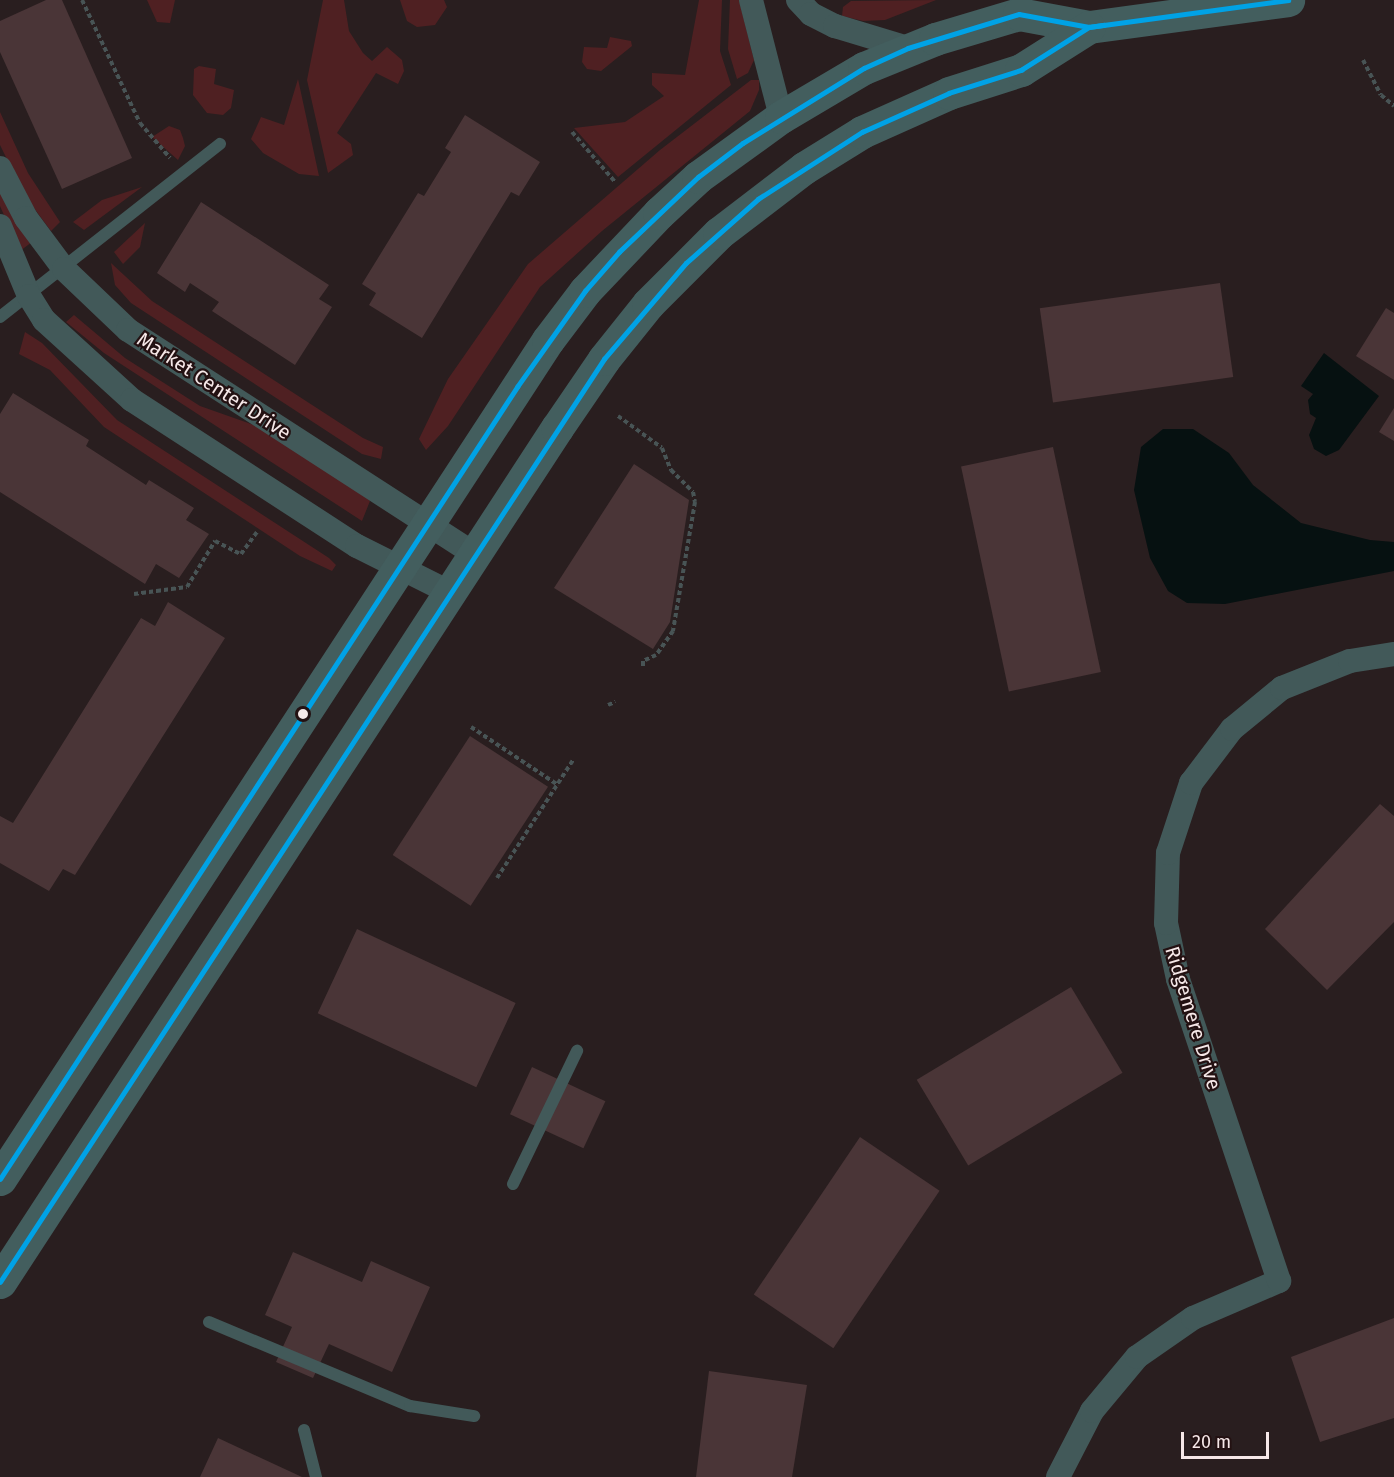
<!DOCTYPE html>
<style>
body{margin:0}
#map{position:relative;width:1394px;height:1477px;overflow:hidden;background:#291e1f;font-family:"Fira Sans",sans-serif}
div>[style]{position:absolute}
.green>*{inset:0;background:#4f2022}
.water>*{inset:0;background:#061111}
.building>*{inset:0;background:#4a3537;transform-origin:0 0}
.path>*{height:4px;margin-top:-2px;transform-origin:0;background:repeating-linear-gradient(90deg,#485455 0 4.5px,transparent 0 7.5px)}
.lane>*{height:12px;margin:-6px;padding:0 6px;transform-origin:6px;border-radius:6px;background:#425959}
.street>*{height:24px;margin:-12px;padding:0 12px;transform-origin:12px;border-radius:12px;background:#425959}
.secondary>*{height:33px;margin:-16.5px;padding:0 16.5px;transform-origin:16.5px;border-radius:16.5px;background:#435e5e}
.bus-1>*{height:4.5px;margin:-2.25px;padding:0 2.25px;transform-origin:2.25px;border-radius:2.25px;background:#00a2e6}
.dots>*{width:16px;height:16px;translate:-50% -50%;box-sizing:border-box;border:3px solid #231112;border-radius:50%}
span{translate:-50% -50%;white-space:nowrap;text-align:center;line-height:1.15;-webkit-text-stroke:4.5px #231112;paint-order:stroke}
.street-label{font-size:20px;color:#f6e8e8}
.scale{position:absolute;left:1181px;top:1432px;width:88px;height:27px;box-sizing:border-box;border:3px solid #f6e8e8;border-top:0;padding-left:8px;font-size:18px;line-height:21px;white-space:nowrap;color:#f6e8e8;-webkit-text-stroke:4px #231112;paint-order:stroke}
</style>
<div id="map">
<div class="green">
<i style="clip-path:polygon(147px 0,175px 0,170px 23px,157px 22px)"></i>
<i style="clip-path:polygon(323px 0,344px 0,349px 31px,363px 53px,372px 61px,387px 47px,402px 60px,404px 71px,398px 84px,376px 73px,337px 133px,351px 144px,353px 155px,328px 173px,307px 80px)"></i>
<i style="clip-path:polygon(400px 0,444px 0,447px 7px,435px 25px,417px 27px,407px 21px)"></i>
<i style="clip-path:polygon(699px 0,722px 0,720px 51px,731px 85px,618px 177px,574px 128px,625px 122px,664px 96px,652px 85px,652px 73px,685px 75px)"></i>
<i style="clip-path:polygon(730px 0,739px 0,754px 60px,748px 73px,737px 79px,728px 49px)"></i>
<i style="clip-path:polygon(936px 0,885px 20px,863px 21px,842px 16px,843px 7px,851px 1px)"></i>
<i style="clip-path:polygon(610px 37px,631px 41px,632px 46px,601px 71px,587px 69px,582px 62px,584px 47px,607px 48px)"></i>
<i style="clip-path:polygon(199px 66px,216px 69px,214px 84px,234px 90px,231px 108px,223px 115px,207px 113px,193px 95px,194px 69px)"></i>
<i style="clip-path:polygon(298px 79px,319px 176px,299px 174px,263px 153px,251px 139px,261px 117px,284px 125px)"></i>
<i style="clip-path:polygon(751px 80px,759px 80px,759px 90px,750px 111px,602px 231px,540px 287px,448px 426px,426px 450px,419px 439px,448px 379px,528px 264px,660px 150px)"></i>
<i style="clip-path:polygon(0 112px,28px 173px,60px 222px,51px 231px,25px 196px,0 145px)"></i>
<i style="clip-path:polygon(169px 126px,180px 130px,183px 138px,185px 146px,178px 160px,152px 137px)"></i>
<i style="clip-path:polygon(0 186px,32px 242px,20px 251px,0 206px)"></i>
<i style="clip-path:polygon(142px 187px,84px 230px,73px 222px,102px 200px)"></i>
<i style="clip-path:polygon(145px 223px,140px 247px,123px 264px,114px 252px)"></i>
<i style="clip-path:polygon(111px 263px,152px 301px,363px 438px,383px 447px,381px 459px,362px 454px,131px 303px,115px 285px)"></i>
<i style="clip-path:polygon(74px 315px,125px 358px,200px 406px,262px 428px,362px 493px,370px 501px,362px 521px,104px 353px,66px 322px)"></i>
<i style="clip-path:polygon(25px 332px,42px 343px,117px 420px,329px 558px,336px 565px,332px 571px,300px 556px,104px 427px,50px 370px,19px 354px)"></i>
</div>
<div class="water">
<i style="clip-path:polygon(1324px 353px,1379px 396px,1339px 450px,1326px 456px,1314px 449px,1309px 435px,1316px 418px,1310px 414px,1308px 400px,1313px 394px,1301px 386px)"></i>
<i style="clip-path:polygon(1163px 429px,1193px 429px,1229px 453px,1253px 485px,1301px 523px,1370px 540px,1394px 542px,1394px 571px,1225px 604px,1187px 603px,1168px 591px,1150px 558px,1134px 490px,1141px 447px)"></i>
</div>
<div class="building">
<i style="clip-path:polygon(46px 0,62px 0,132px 158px,62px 189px,0 52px,0 21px)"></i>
<i style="clip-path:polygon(465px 115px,540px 162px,519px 196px,511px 192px,422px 338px,369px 305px,376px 293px,362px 284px,418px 193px,424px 196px,451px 152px,445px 148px)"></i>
<i style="clip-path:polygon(201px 202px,329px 285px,319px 299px,332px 307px,295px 365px,212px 311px,219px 302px,190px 283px,185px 292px,157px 273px)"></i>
<i style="left:1220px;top:283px;width:95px;height:182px;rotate:82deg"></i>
<i style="clip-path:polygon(1386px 308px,1394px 313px,1394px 380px,1356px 356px)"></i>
<i style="clip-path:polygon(13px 393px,89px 440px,86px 446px,146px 485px,149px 480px,194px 508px,186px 520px,209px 534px,179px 578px,156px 564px,145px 584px,0 492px,0 414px)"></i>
<i style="clip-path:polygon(1394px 408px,1394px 441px,1379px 432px)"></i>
<i style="left:1053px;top:447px;width:230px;height:94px;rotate:78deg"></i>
<i style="clip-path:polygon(634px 464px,689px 500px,670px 622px,653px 649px,554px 588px)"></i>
<i style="clip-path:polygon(168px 602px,225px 638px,75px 875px,63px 869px,49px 891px,0 863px,0 816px,13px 823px,141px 618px,155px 626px)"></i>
<i style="left:470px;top:736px;width:93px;height:142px;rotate:33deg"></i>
<i style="clip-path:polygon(1380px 804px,1394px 816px,1394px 922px,1327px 990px,1265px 929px)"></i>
<i style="left:357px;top:929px;width:175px;height:93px;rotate:25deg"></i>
<i style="left:1071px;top:987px;width:100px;height:180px;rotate:59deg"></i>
<i style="left:532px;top:1067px;width:81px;height:52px;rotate:25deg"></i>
<i style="left:860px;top:1137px;width:96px;height:190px;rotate:34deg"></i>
<i style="clip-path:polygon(293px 1252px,362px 1282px,371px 1261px,430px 1287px,392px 1372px,329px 1344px,313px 1378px,276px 1362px,292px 1327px,265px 1315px)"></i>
<i style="clip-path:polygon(1394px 1318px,1394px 1418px,1320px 1442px,1291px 1357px)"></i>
<i style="clip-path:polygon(709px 1371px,807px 1385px,792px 1477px,696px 1477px)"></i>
<i style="clip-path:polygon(218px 1438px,302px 1477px,200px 1477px)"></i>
</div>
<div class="path">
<i style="left:82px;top:0;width:136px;rotate:64.8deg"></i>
<i style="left:140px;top:123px;width:46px;rotate:49.4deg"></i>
<i style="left:1363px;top:60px;width:39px;rotate:63deg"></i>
<i style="left:1381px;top:95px;width:17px;rotate:40deg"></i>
<i style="left:572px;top:132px;width:67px;rotate:49.2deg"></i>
<i style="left:618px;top:416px;width:54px;rotate:36deg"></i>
<i style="left:662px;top:448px;width:24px;rotate:68deg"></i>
<i style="left:671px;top:470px;width:31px;rotate:45deg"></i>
<i style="left:693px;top:492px;width:10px;rotate:79deg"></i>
<i style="left:695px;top:502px;width:131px;rotate:99.7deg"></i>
<i style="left:673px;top:631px;width:29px;rotate:125deg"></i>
<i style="left:656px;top:655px;width:14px;rotate:155deg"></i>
<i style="left:643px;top:661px;width:7px;rotate:90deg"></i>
<i style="left:134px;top:594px;width:53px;rotate:-7.5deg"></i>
<i style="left:187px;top:587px;width:54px;rotate:-58.7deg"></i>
<i style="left:215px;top:541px;width:29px;rotate:27deg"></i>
<i style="left:241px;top:554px;width:27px;rotate:-54deg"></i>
<i style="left:608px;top:705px;width:8px;rotate:-23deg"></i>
<i style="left:471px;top:727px;width:105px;rotate:33.7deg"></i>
<i style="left:497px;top:878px;width:140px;rotate:-57.2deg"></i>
</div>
<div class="lane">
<i style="left:0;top:317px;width:280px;rotate:-38.2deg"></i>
<i style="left:513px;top:1184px;width:148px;rotate:-64.3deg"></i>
<i style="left:209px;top:1322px;width:218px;rotate:22.7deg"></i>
<i style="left:410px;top:1406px;width:65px;rotate:8.9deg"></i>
<i style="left:304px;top:1430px;width:49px;rotate:75.7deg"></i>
</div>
<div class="street">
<i style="left:751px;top:0;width:121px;rotate:75.6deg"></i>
<i style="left:798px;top:0;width:19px;rotate:47deg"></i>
<i style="left:811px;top:14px;width:27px;rotate:27deg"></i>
<i style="left:835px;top:26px;width:76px;rotate:16.8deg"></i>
<i style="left:0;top:168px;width:56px;rotate:62.5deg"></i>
<i style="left:26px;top:218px;width:64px;rotate:53.3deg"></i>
<i style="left:64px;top:269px;width:88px;rotate:43.6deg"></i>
<i style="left:128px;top:330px;width:414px;rotate:32.9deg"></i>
<i style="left:0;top:226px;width:76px;rotate:67.5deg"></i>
<i style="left:29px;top:296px;width:28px;rotate:58deg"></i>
<i style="left:44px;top:320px;width:119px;rotate:42.3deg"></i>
<i style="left:132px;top:400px;width:268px;rotate:33deg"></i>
<i style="left:357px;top:546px;width:105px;rotate:26.6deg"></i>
<i style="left:1058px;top:1477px;width:74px;rotate:-62.7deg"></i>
<i style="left:1092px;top:1411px;width:70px;rotate:-50.2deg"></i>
<i style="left:1137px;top:1357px;width:68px;rotate:-34.9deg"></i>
<i style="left:1193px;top:1318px;width:94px;rotate:-23.3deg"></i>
<i style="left:1279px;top:1281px;width:318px;rotate:-108.5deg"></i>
<i style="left:1178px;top:979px;width:57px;rotate:-102.1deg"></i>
<i style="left:1166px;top:923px;width:70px;rotate:-88.4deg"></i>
<i style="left:1168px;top:853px;width:74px;rotate:-71.8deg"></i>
<i style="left:1191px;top:783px;width:68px;rotate:-52.8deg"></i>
<i style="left:1232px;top:729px;width:65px;rotate:-39.4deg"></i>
<i style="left:1282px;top:688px;width:73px;rotate:-21.7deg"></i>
<i style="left:1350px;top:661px;width:45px;rotate:-9deg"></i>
</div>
<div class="secondary">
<i style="left:0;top:1179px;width:1002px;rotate:-56.85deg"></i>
<i style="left:548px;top:340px;width:61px;rotate:-52.9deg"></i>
<i style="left:585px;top:291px;width:108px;rotate:-46.5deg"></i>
<i style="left:659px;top:213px;width:53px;rotate:-42.7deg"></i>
<i style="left:698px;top:177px;width:102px;rotate:-35.9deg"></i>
<i style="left:781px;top:117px;width:96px;rotate:-30.6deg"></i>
<i style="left:864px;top:68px;width:77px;rotate:-22.2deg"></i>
<i style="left:935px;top:39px;width:88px;rotate:-16.6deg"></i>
<i style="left:1019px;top:14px;width:71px;rotate:10.5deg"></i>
<i style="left:1089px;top:27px;width:201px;rotate:-7.7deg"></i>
<i style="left:0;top:1282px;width:1020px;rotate:-56.89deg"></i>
<i style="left:557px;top:428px;width:83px;rotate:-55.7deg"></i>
<i style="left:604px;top:359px;width:70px;rotate:-51.3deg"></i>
<i style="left:648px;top:304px;width:100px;rotate:-45deg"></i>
<i style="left:719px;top:233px;width:107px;rotate:-37.4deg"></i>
<i style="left:804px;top:168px;width:68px;rotate:-31.8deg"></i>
<i style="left:862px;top:132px;width:95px;rotate:-24.1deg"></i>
<i style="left:949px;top:93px;width:76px;rotate:-17.7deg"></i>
<i style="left:1021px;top:70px;width:80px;rotate:-32.3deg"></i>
</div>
<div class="bus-1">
<i style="left:0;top:1179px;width:946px;rotate:-56.86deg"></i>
<i style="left:517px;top:387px;width:118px;rotate:-54.7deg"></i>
<i style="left:585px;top:291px;width:52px;rotate:-48.9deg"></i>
<i style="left:619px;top:252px;width:109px;rotate:-43.5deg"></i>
<i style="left:698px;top:177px;width:56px;rotate:-37.1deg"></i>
<i style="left:743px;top:143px;width:142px;rotate:-31.8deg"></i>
<i style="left:864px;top:68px;width:48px;rotate:-24.4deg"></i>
<i style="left:908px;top:48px;width:116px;rotate:-17deg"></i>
<i style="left:1019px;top:14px;width:71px;rotate:10.5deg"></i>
<i style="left:1089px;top:27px;width:15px;rotate:-8deg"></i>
<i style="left:0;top:1282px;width:1103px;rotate:-56.8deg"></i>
<i style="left:604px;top:359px;width:126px;rotate:-49.5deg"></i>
<i style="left:686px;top:263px;width:96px;rotate:-41.6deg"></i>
<i style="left:758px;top:199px;width:124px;rotate:-32.8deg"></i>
<i style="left:862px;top:132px;width:95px;rotate:-24.1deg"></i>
<i style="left:949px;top:93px;width:76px;rotate:-17.7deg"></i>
<i style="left:1021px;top:70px;width:80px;rotate:-32.3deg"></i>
<i style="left:1089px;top:27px;width:201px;rotate:-7.7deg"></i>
</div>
<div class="dots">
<i style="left:303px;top:714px;background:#f6e8e8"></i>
</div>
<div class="street-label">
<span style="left:214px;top:386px;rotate:33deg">Market Center Drive</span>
<span style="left:1193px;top:1018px;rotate:73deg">Ridgemere Drive</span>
</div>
<div class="scale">20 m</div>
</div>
